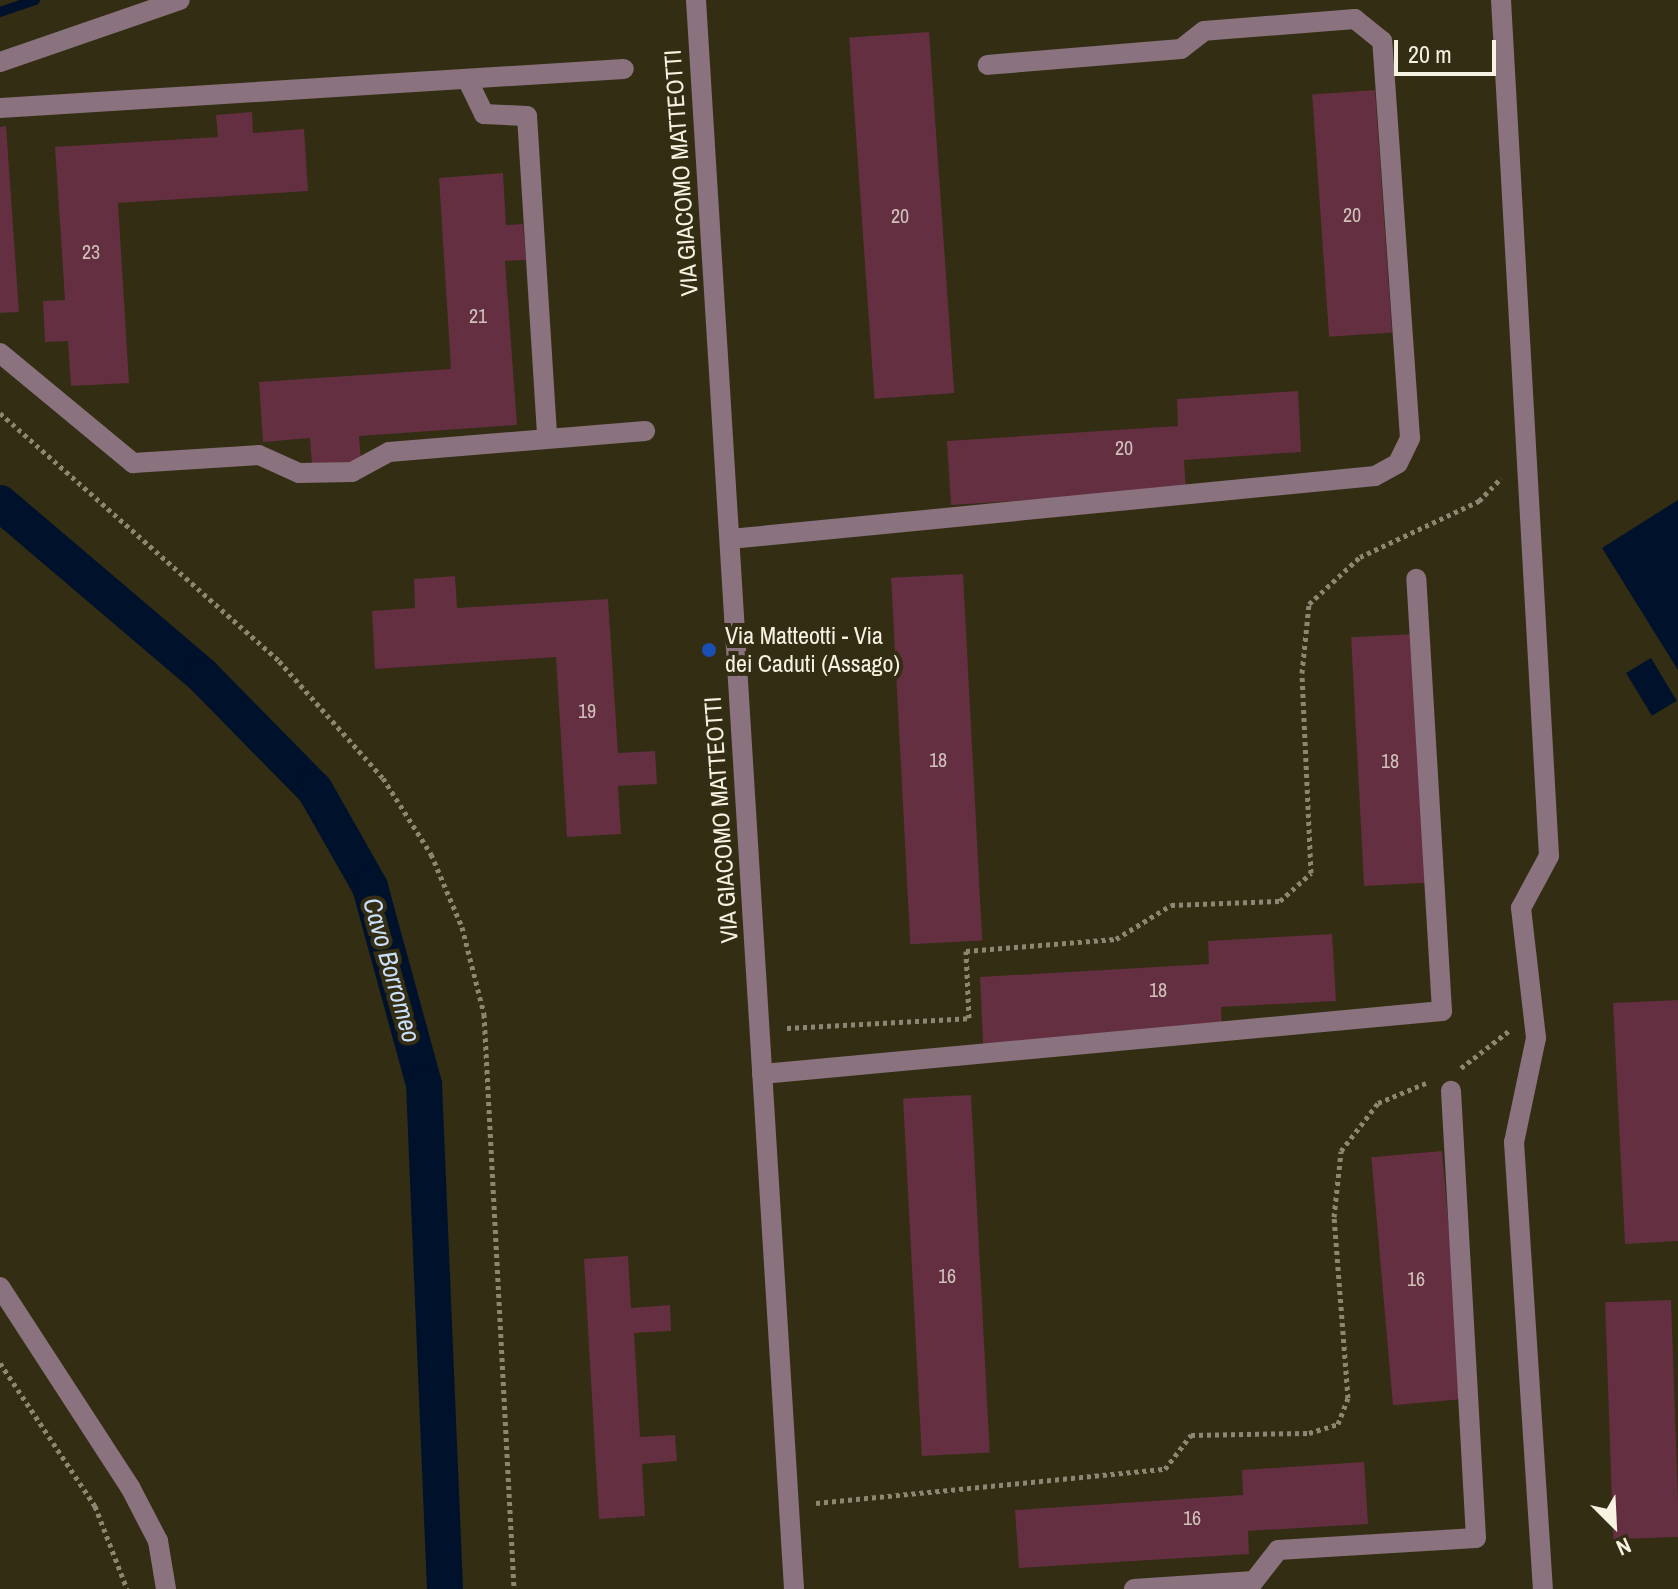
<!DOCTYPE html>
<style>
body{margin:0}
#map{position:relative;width:1678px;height:1589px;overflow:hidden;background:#332d13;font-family:"Archivo Narrow",sans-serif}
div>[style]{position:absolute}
.water>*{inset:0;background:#00112c;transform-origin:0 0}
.stream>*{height:10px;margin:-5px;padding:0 5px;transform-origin:5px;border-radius:5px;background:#00112c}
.canal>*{height:36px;margin:-18px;padding:0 18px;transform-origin:18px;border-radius:18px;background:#00112c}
.building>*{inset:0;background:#632f41;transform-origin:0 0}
.path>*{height:5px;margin-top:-2.5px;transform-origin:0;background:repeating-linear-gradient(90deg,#8c8772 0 4px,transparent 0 8px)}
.minor>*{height:20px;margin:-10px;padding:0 10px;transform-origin:10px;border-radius:10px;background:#8a727e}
.dots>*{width:22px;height:22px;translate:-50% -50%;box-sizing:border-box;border:4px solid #332d13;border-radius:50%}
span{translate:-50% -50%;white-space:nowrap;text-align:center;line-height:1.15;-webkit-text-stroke:8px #332d13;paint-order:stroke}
.number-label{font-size:20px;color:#d0c1ba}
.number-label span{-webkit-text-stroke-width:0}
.street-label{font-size:24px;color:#f5f2e2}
.poi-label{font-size:24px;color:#f5f2e2}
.left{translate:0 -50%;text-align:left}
.water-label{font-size:26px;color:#cadffa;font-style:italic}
.north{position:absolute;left:1574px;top:1485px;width:80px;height:80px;-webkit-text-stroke:6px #332d13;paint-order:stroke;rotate:156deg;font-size:22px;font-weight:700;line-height:32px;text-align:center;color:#f5f2e2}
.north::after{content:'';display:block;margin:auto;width:28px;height:36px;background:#f5f2e2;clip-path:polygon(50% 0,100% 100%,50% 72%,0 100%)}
.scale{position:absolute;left:1394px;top:40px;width:102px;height:36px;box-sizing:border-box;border:4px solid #f5f2e2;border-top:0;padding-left:10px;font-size:24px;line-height:28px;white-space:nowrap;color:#f5f2e2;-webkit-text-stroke:6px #332d13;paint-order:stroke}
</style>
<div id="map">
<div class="water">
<i style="clip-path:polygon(1678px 500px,1678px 670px,1602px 548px)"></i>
<i style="left:1651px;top:658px;width:50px;height:29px;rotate:59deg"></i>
</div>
<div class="stream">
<i style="left:0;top:12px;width:37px;rotate:-19deg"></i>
</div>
<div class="canal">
<i style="left:0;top:503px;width:265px;rotate:40.4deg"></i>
<i style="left:202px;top:675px;width:161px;rotate:45.5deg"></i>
<i style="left:315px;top:790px;width:112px;rotate:60.4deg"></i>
<i style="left:370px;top:887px;width:204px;rotate:74.7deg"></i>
<i style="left:424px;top:1084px;width:505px;rotate:87.62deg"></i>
</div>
<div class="building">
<i style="left:929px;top:32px;width:362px;height:80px;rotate:86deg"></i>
<i style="left:1375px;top:90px;width:243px;height:63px;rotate:86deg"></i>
<i style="clip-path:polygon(252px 112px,253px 133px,304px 129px,308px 191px,118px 203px,129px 383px,71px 386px,68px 341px,45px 342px,43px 301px,65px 300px,55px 147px,218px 137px,216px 115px)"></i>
<i style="clip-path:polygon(6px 126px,19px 312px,0 313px,0 127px)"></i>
<i style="clip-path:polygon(503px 173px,506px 225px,523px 224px,526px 260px,505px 261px,517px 425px,359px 436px,361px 461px,312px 464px,310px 438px,263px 442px,259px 382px,451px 369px,439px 178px)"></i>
<i style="clip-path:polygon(1298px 391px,1301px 452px,1184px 460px,1186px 490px,951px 505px,947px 441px,1178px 426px,1177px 399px)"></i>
<i style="left:963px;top:574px;width:367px;height:72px;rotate:87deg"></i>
<i style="clip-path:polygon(455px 576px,457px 608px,608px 599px,618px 753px,655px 751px,657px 784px,618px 786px,621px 834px,567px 837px,556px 657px,375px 669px,372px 611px,415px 608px,414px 579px)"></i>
<i style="left:1414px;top:634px;width:249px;height:63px;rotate:87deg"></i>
<i style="clip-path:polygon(1332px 934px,1336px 1001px,1221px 1007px,1222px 1031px,983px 1044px,980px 977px,1209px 964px,1208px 941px)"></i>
<i style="clip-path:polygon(1678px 1000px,1678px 1241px,1625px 1244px,1613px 1003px)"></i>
<i style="left:971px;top:1095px;width:358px;height:68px;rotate:87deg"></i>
<i style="left:1442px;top:1151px;width:249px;height:71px;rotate:85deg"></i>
<i style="clip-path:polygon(628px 1256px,631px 1308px,670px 1305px,671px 1331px,634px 1333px,640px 1437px,675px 1435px,677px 1461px,642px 1464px,645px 1516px,599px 1519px,584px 1259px)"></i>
<i style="left:1671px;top:1300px;width:237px;height:66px;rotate:88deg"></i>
<i style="clip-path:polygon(1364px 1462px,1368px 1524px,1248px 1531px,1249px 1554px,1019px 1568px,1015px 1510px,1243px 1495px,1242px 1470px)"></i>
</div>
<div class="path">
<i style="left:0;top:413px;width:373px;rotate:41.6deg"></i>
<i style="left:279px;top:661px;width:157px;rotate:48.4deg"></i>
<i style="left:383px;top:778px;width:90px;rotate:57.7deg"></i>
<i style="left:431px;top:854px;width:79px;rotate:67deg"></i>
<i style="left:462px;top:927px;width:90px;rotate:75.8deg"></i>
<i style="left:484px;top:1014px;width:576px;rotate:87.01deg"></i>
<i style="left:787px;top:1028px;width:182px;rotate:-3.1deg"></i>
<i style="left:969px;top:1018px;width:67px;rotate:-92.6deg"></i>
<i style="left:966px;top:951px;width:150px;rotate:-4.6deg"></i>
<i style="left:1116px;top:939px;width:65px;rotate:-31.7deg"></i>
<i style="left:1171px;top:905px;width:109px;rotate:-2.1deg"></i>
<i style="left:1280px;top:901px;width:42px;rotate:-42.1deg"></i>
<i style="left:1311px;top:873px;width:200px;rotate:-92.6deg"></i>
<i style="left:1302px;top:673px;width:69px;rotate:-84.2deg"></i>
<i style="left:1309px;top:604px;width:69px;rotate:-42.7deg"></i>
<i style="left:1360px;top:557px;width:132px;rotate:-25.2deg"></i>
<i style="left:1479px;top:501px;width:32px;rotate:-46deg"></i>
<i style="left:1461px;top:1068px;width:62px;rotate:-37.8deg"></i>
<i style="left:0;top:1363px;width:172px;rotate:56.4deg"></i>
<i style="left:95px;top:1506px;width:89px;rotate:68.9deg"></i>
<i style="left:816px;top:1503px;width:351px;rotate:-5.6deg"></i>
<i style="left:1165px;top:1469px;width:43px;rotate:-52.6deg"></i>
<i style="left:1191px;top:1435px;width:118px;rotate:-1deg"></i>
<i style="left:1309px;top:1433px;width:30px;rotate:-17deg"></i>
<i style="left:1338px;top:1424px;width:28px;rotate:-69deg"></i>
<i style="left:1348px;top:1398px;width:182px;rotate:-94.4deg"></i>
<i style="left:1334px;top:1217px;width:66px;rotate:-83.9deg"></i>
<i style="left:1341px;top:1151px;width:61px;rotate:-52.4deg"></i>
<i style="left:1378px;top:1103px;width:52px;rotate:-22.6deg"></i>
</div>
<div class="minor">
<i style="left:696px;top:0;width:1592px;rotate:86.47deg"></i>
<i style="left:1501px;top:0;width:857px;rotate:86.79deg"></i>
<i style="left:1549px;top:856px;width:59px;rotate:118.3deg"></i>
<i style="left:1521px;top:908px;width:131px;rotate:83.4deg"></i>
<i style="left:1536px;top:1038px;width:106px;rotate:101.9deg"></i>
<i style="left:1514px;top:1142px;width:448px;rotate:86.3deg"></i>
<i style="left:0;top:62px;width:190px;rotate:-19deg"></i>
<i style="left:467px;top:79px;width:39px;rotate:64deg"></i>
<i style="left:484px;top:114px;width:43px;rotate:2.7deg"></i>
<i style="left:527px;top:116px;width:323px;rotate:86.4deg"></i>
<i style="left:0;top:108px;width:625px;rotate:-3.58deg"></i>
<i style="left:0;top:353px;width:173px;rotate:39.6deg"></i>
<i style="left:133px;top:463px;width:126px;rotate:-3.6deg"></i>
<i style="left:259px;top:455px;width:44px;rotate:24.2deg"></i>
<i style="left:299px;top:473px;width:53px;rotate:-1.1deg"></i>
<i style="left:352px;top:472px;width:42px;rotate:-28.4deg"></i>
<i style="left:389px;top:452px;width:257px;rotate:-4.7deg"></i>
<i style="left:730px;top:539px;width:648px;rotate:-5.58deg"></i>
<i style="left:1375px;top:476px;width:26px;rotate:-29deg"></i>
<i style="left:1398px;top:463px;width:28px;rotate:-64deg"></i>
<i style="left:1410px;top:438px;width:398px;rotate:-94deg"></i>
<i style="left:1382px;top:41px;width:35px;rotate:-141deg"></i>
<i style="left:1355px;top:19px;width:151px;rotate:175.5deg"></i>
<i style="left:1204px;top:31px;width:29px;rotate:142deg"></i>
<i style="left:1181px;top:49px;width:194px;rotate:175.3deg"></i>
<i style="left:762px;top:1074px;width:683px;rotate:-5.29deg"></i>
<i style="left:1442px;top:1011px;width:433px;rotate:-93.4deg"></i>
<i style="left:0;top:1287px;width:239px;rotate:57deg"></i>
<i style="left:130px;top:1487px;width:61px;rotate:62.6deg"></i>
<i style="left:158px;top:1541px;width:49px;rotate:80.5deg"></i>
<i style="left:1134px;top:1589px;width:120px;rotate:-3.8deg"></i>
<i style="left:1254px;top:1581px;width:39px;rotate:-52deg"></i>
<i style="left:1278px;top:1550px;width:198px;rotate:-3.5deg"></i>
<i style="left:1476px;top:1538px;width:448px;rotate:-93.2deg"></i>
</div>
<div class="dots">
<i style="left:709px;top:650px;background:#1a4fb4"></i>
</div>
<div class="number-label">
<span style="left:1352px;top:214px">20</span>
<span style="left:900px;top:215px">20</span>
<span style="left:91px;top:251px">23</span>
<span style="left:478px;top:315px">21</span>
<span style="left:1124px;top:447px">20</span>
<span style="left:587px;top:710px">19</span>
<span style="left:938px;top:759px">18</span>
<span style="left:1390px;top:760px">18</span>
<span style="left:1158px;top:989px">18</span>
<span style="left:947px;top:1275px">16</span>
<span style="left:1416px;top:1278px">16</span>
<span style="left:1192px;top:1517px">16</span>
</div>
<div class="street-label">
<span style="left:681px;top:173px;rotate:-94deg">VIA GIACOMO MATTEOTTI</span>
<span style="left:721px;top:820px;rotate:-94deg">VIA GIACOMO MATTEOTTI</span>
</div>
<div class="poi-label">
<span class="left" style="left:725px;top:650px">Via Matteotti - Via<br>dei Caduti (Assago)</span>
</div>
<div class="water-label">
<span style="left:392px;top:970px;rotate:74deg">Cavo Borromeo</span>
</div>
<div class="north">N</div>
<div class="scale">20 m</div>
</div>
